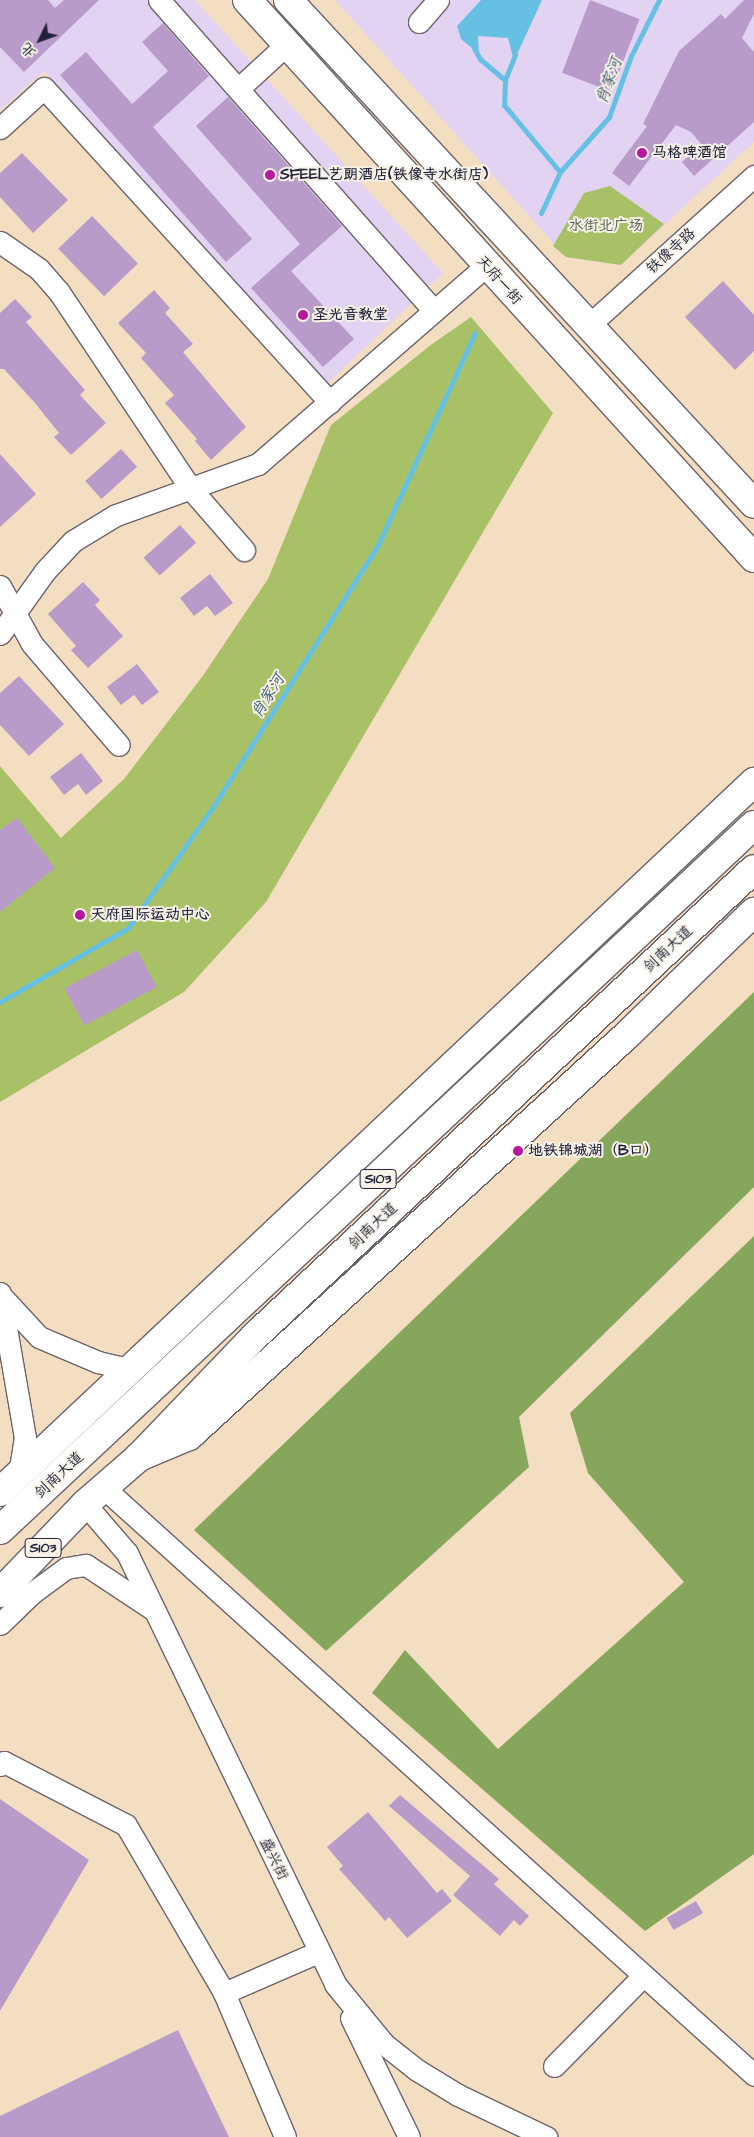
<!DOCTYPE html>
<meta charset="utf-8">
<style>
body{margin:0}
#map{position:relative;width:754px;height:2137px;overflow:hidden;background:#f4dec2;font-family:"Architects Daughter","LXGW WenKai TC",sans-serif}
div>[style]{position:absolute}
.built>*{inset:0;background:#e3d3f3}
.green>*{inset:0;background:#a9c166}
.forest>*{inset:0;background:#86a75b}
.water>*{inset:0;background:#66c0e3}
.stream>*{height:5px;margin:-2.5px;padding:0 2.5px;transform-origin:2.5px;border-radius:2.5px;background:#66c0e3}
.building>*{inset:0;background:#b99bc9;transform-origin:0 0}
.roads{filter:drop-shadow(1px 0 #6c646a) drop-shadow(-1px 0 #6c646a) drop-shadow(0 1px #6c646a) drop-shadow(0 -1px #6c646a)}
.minor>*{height:21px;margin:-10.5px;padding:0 10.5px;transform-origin:10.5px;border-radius:10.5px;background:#fff}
.major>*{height:28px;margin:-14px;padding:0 14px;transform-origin:14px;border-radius:14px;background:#fff}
.highway>*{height:28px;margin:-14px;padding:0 14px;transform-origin:14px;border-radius:14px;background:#fff}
.dots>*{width:14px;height:14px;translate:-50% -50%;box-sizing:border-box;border:2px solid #f7f3e8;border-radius:50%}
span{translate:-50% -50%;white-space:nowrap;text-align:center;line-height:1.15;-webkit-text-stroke:4px #f7f3e8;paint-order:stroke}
.shield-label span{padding:1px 4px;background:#f7f3e8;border:1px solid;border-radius:4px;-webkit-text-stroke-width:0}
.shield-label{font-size:14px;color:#22223b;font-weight:700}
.poi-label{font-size:15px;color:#22223b;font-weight:700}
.left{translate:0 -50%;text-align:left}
.park-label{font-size:15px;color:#515a4a}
.street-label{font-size:15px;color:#22223b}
.water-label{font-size:16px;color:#3a5976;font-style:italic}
.north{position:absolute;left:15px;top:15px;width:50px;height:50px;-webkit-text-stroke:4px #f7f3e8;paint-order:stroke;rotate:228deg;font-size:14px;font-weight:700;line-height:20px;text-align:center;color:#22223b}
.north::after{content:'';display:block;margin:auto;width:18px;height:22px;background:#22223b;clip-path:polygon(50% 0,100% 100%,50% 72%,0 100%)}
</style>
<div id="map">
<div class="built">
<i style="clip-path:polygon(0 0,195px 0,443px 273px,327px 384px,44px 71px,0 110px)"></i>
<i style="clip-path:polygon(335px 0,754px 0,754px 142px,621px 265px,566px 257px)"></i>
</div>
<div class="green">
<i style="clip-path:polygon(610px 186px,664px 224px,621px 265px,566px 257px,553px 246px,584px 193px)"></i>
<i style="clip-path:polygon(471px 317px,553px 413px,266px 902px,184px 992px,0 1102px,0 766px,61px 838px,124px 779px,202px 677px,268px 579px,331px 425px,432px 344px)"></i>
</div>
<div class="forest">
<i style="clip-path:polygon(754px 992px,754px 1187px,519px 1417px,529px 1467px,326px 1651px,194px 1530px)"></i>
<i style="clip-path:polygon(754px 1236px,754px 1854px,645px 1931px,372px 1693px,405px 1650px,498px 1749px,684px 1582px,588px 1473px,570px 1413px)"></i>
</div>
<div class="water">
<i style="clip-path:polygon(481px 0,542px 0,514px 61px,508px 38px,478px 36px,479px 54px,461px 39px,457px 26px)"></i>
</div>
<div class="stream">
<i style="left:474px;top:48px;width:13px;rotate:61deg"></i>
<i style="left:480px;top:59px;width:33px;rotate:40deg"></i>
<i style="left:515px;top:55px;width:27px;rotate:112deg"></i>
<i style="left:505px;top:80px;width:25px;rotate:92deg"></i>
<i style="left:504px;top:105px;width:87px;rotate:50.1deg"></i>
<i style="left:541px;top:213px;width:45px;rotate:-65.1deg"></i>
<i style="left:560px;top:172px;width:74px;rotate:-48.3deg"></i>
<i style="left:609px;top:117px;width:65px;rotate:-70.2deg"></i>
<i style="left:631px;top:56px;width:63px;rotate:-63.4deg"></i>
<i style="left:0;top:1002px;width:148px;rotate:-30deg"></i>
<i style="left:128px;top:928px;width:148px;rotate:-54.9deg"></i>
<i style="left:213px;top:807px;width:307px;rotate:-57.8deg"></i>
<i style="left:377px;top:547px;width:235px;rotate:-65.4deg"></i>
</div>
<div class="building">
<i style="clip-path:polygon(0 0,48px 0,55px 8px,64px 0,99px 0,24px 72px,0 47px)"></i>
<i style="left:590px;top:0;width:53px;height:78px;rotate:21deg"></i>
<i style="clip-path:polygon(744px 0,754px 0,754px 14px,742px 38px,754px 52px,754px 122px,694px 176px,682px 162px,702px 145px,691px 132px,676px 125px,629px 186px,612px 173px,647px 126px,643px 124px,679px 51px,721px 14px,725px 19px)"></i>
<i style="clip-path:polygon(163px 23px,209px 76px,153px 127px,252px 239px,226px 262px,60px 75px,86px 52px,132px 104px,168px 71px,142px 42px)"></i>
<i style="clip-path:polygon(228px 97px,342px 226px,291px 271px,354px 339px,323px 367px,251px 288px,300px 244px,196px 126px)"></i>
<i style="clip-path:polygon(22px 153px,68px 200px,33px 233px,0 197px,0 173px)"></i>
<i style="left:92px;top:216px;width:66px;height:47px;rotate:46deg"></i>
<i style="clip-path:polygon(723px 281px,754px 315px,754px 351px,735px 370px,685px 317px)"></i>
<i style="clip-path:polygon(154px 290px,170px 308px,165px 313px,193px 344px,183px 352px,246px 427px,211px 460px,195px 441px,197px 439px,165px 403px,174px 395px,141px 358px,146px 353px,118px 323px)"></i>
<i style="clip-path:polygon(15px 299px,32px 317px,26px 322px,85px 390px,80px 395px,106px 423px,71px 455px,54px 437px,59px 433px,35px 403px,4px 369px,0 369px,0 313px)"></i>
<i style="left:121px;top:449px;width:24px;height:48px;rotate:48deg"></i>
<i style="clip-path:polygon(0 454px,36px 494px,0 527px)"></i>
<i style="left:180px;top:525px;width:24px;height:49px;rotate:48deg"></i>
<i style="clip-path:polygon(210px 574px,233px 603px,215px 616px,207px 606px,194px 616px,180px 598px)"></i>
<i style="clip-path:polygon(83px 582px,100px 600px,95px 605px,123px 636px,88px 668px,71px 650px,76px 646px,48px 614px)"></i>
<i style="clip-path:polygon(137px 664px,159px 692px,142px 705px,134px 695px,121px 705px,107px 687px)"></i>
<i style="clip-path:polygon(19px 676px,64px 724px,29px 756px,0 725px,0 693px)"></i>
<i style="clip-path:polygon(81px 753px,103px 781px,86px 795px,78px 784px,64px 795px,50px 777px)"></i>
<i style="clip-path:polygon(17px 818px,55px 868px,0 912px,0 830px)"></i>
<i style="left:137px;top:950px;width:42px;height:82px;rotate:62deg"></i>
<i style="clip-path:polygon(400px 1795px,499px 1879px,494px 1884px,529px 1916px,520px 1926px,514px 1920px,500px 1936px,453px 1895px,470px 1876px,389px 1806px)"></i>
<i style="clip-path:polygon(0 1799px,89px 1860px,0 2011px)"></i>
<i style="clip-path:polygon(368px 1812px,437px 1893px,442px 1889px,452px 1901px,407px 1938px,389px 1917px,385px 1921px,366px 1899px,339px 1869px,343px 1866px,327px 1847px)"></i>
<i style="left:696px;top:1901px;width:14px;height:34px;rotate:60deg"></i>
<i style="clip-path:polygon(178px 2030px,229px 2137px,0 2137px,0 2116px)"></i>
</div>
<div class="roads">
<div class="minor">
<i style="left:159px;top:0;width:415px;rotate:48.5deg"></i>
<i style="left:419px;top:22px;width:29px;rotate:-49deg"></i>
<i style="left:238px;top:89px;width:67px;rotate:-42.6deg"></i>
<i style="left:0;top:128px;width:59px;rotate:-42.3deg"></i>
<i style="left:44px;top:88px;width:425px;rotate:47.7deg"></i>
<i style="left:0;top:242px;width:47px;rotate:34.7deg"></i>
<i style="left:39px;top:269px;width:30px;rotate:49deg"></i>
<i style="left:59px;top:292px;width:237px;rotate:56.2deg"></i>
<i style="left:191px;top:489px;width:81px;rotate:49deg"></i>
<i style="left:588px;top:326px;width:224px;rotate:-42.1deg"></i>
<i style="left:0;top:586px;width:66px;rotate:61.1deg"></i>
<i style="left:32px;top:644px;width:133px;rotate:49.3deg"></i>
<i style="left:0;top:634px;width:77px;rotate:-54.5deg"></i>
<i style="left:45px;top:571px;width:41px;rotate:-47deg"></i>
<i style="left:73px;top:541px;width:50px;rotate:-31.2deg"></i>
<i style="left:116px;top:515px;width:151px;rotate:-19.8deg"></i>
<i style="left:258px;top:464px;width:302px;rotate:-41deg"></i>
<i style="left:0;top:1293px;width:146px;rotate:80.2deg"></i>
<i style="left:25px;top:1437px;width:37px;rotate:99deg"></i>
<i style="left:2px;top:1297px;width:54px;rotate:47.2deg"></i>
<i style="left:39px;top:1337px;width:64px;rotate:23deg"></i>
<i style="left:98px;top:1362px;width:32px;rotate:13deg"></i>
<i style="left:104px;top:1488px;width:876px;rotate:42.08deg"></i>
<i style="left:85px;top:1504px;width:65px;rotate:49.4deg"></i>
<i style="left:127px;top:1553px;width:479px;rotate:64.2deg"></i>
<i style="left:335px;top:1984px;width:77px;rotate:50.8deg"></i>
<i style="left:384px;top:2044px;width:42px;rotate:38.2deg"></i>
<i style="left:417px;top:2070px;width:48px;rotate:31.4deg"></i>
<i style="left:458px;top:2095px;width:98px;rotate:25.5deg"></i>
<i style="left:0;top:1624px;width:45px;rotate:-44.1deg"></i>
<i style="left:32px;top:1593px;width:42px;rotate:-36.3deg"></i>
<i style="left:66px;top:1568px;width:20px;rotate:-9deg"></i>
<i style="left:86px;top:1565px;width:82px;rotate:33.5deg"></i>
<i style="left:0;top:1765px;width:5px;rotate:-37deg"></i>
<i style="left:4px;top:1762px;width:137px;rotate:27.3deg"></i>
<i style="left:126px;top:1825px;width:194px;rotate:59.7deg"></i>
<i style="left:224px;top:1993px;width:156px;rotate:67deg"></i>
<i style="left:224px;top:1993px;width:103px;rotate:-23.6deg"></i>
<i style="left:351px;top:2018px;width:132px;rotate:64deg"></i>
<i style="left:554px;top:2066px;width:127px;rotate:-45.3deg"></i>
</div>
<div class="major">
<i style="left:247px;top:0;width:754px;rotate:47.74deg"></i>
<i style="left:288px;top:0;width:686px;rotate:47.24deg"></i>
<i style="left:139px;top:1457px;width:54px;rotate:-22.8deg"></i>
<i style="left:189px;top:1436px;width:594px;rotate:-42.47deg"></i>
<i style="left:627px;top:1035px;width:177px;rotate:-44.1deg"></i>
<i style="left:0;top:1492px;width:1036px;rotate:-43.28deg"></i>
</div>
<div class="highway">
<i style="left:0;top:1530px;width:1032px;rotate:-43.08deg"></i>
<i style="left:0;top:1593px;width:123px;rotate:-46.3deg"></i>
<i style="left:85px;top:1504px;width:72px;rotate:-41deg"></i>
<i style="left:139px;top:1457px;width:168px;rotate:-46.2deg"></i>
<i style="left:255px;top:1336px;width:683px;rotate:-43.1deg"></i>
</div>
</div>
<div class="dots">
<i style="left:642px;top:153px;background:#b5179e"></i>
<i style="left:270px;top:175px;background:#b5179e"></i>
<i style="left:303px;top:315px;background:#b5179e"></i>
<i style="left:80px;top:915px;background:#b5179e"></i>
<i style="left:518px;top:1151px;background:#b5179e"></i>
</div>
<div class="shield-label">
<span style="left:378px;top:1179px">S103</span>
<span style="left:43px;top:1548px">S103</span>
</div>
<div class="poi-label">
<span class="left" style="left:652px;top:153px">马格啤酒馆</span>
<span class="left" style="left:280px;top:175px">SFEEL艺朗酒店(铁像寺水街店)</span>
<span class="left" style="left:313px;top:315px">圣光音教堂</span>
<span class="left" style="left:90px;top:915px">天府国际运动中心</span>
<span class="left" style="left:528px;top:1151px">地铁锦城湖（B口）</span>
</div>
<div class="park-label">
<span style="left:606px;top:226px">水街北广场</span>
</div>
<div class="street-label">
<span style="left:671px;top:251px;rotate:-42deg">铁像寺路</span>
<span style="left:499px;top:280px;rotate:48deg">天府一街</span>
<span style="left:668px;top:949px;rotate:-43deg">剑南大道</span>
<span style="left:373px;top:1226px;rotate:-43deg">剑南大道</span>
<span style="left:59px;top:1475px;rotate:-43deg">剑南大道</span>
<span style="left:274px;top:1859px;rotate:64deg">盛兴街</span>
</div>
<div class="water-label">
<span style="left:609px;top:81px;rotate:-70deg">肖家河</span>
<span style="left:268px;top:696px;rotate:-58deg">肖家河</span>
</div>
<div class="north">北</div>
</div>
